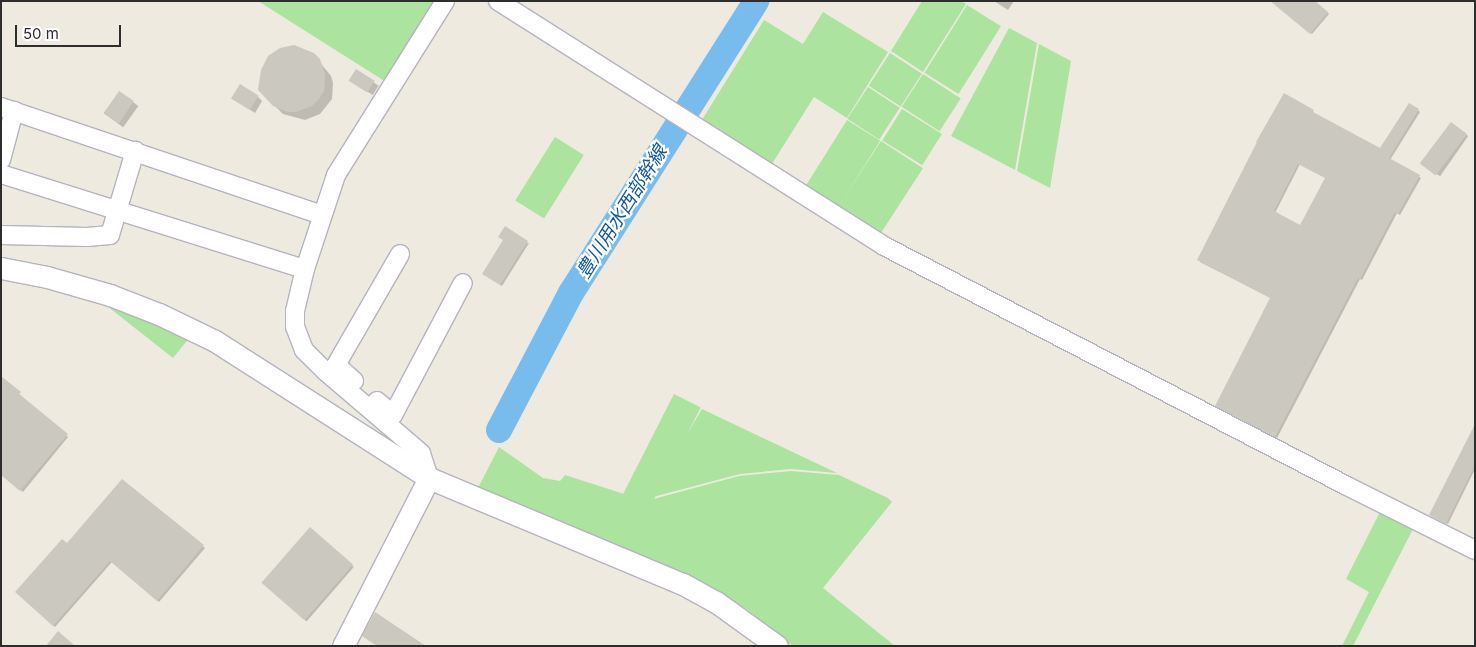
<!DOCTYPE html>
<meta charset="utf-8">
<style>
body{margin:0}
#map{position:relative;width:1476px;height:647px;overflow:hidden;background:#eeeae0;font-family:Inter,"Noto Sans JP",sans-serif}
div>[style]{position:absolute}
.green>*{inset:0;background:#ace39f;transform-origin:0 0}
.shadow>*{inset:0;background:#0003;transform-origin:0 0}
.river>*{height:26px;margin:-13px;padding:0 13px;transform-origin:13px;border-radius:13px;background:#77bced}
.building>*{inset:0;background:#cac8bf;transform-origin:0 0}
.roads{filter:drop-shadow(1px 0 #b4b4c0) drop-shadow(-1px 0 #b4b4c0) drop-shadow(0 1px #b4b4c0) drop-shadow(0 -1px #b4b4c0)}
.minor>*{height:18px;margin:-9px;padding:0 9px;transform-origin:9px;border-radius:9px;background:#fff}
.tertiary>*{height:21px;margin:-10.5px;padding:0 10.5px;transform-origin:10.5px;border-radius:10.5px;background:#fff}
span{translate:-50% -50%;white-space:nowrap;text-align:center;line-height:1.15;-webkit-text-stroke:4.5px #fff;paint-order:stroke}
.water-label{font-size:19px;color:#11589e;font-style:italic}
.frame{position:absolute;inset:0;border:2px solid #2d2d2d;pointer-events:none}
.scale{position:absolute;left:15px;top:25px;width:106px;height:22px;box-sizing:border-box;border:2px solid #2d2d2d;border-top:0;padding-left:6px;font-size:15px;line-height:18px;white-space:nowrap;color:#2d2d2d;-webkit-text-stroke:4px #fff;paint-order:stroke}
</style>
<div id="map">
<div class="green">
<i style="clip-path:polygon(258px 1px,437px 1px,386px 82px)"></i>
<i style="clip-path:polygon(922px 1px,961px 1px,966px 4px,923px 72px,891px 51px)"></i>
<i style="left:967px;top:5px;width:40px;height:80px;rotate:32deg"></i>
<i style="clip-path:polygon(823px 12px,888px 52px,847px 118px,814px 97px,770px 167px,700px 123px,764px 20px,803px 44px)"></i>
<i style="clip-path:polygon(1009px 28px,1037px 43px,1015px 170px,951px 136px)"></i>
<i style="clip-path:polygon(1039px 44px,1071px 61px,1050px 188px,1017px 171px)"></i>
<i style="left:890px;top:53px;width:38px;height:39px;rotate:33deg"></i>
<i style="left:923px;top:74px;width:45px;height:39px;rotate:33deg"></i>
<i style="left:868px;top:87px;width:38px;height:38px;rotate:33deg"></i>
<i style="left:902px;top:109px;width:47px;height:37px;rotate:32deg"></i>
<i style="left:847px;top:120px;width:39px;height:80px;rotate:32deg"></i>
<i style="left:555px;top:137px;width:34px;height:75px;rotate:32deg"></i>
<i style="left:881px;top:141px;width:50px;height:81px;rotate:33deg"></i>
<i style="clip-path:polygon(109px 304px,190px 337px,173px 358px,107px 306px)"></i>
<i style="left:674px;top:394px;width:30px;height:113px;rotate:27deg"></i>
<i style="clip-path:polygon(702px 409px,837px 473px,791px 469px,740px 474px,649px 498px)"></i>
<i style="clip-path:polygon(499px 447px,543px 478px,560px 481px,565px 475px,646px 501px,739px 476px,791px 471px,839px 475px,888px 498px,892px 502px,823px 588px,895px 646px,793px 646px,748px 610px,710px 586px,478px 488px)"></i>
<i style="clip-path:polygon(1382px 508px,1415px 525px,1353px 646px,1342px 646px,1369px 592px,1346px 579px)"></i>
</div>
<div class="shadow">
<i style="clip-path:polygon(994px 1px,1014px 1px,1008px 10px)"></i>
<i style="clip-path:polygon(1272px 1px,1327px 12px,1329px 14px,1312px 34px)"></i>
<i style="clip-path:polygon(294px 47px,313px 54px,331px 76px,333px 83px,332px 99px,320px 114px,305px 120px,283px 114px,259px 90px)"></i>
<i style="left:356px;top:71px;width:27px;height:11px;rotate:33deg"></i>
<i style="left:119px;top:92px;width:24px;height:26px;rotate:36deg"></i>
<i style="clip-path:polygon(258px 97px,262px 101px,255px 113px,232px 98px)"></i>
<i style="clip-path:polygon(evenodd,1418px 110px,1420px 112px,1390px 160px,1421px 178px,1400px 215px,1397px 213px,1362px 280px,1360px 279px,1277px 438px,1218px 407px,1271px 298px,1200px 262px,1313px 111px,1314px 114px,1381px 150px,1418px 110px,1300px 164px,1326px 178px,1301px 227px,1275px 213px,1300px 164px)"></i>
<i style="left:1451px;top:124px;width:21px;height:49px;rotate:35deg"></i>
<i style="clip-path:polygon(504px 241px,529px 243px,502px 286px,486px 275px)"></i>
<i style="clip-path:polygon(1px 378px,68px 437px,23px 492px,1px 474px)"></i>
<i style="clip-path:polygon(1475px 427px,1475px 469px,1448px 524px,1433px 517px)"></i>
<i style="clip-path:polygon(122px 480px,205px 548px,159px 602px,112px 562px,55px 627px,17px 592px,67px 545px)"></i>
<i style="left:310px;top:529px;width:58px;height:72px;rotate:41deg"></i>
</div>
<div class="river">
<i style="left:499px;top:430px;width:155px;rotate:-62.3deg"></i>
<i style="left:571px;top:293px;width:346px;rotate:-57.6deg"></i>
</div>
<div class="building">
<i style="clip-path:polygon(1270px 1px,1315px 1px,1328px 12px,1310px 34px)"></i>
<i style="clip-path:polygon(294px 45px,314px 53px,320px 59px,325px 74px,324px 91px,319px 99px,312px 106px,296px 112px,288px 112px,273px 106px,258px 90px,261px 70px,268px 56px,280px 48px)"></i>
<i style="left:356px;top:69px;width:22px;height:14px;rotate:32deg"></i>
<i style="left:240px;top:84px;width:22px;height:17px;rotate:32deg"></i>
<i style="left:119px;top:91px;width:18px;height:27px;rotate:34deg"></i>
<i style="clip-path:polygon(evenodd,1284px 93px,1314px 110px,1313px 112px,1380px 148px,1409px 103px,1419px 109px,1389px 158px,1420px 175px,1398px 214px,1395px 212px,1360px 279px,1358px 278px,1275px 437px,1215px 406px,1270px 298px,1197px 260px,1257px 142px,1256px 142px,1284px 93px,1298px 164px,1325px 178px,1300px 225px,1274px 211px,1298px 164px)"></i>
<i style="left:1451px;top:122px;width:20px;height:52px;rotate:37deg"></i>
<i style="clip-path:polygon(505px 226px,528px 241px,500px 285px,482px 274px,503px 240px,498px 237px)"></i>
<i style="clip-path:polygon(1px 376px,21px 392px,19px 394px,68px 434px,20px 491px,1px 475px)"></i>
<i style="clip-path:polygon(1475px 424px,1475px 465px,1446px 524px,1429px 515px)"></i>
<i style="clip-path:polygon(122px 479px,204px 545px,157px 601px,110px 561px,53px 626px,15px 592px,62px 539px,67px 543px)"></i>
<i style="left:310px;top:527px;width:57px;height:74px;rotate:41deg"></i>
<i style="clip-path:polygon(375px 612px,426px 646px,377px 646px,362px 636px)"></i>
<i style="clip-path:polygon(58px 631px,75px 646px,46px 646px)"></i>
</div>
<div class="roads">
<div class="minor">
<i style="left:498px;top:1px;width:457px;rotate:32.4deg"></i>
<i style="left:884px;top:246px;width:522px;rotate:27.4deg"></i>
<i style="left:1347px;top:486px;width:143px;rotate:26.6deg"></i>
<i style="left:1px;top:107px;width:339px;rotate:18.6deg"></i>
<i style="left:1px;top:160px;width:51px;rotate:-75.1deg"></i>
<i style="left:1px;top:174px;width:318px;rotate:17.4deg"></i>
<i style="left:1px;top:235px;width:86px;rotate:1.3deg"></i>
<i style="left:87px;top:237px;width:23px;rotate:-5deg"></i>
<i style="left:110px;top:235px;width:88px;rotate:-73.4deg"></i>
<i style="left:354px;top:381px;width:24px;rotate:-138deg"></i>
<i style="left:336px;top:365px;width:128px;rotate:-60deg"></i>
<i style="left:377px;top:401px;width:21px;rotate:41deg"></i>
<i style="left:393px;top:415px;width:149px;rotate:-62.1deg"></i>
<i style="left:429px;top:478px;width:26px;rotate:-108deg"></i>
<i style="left:421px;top:453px;width:126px;rotate:-139.5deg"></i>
<i style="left:325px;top:371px;width:30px;rotate:-135deg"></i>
<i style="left:304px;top:350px;width:25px;rotate:-111deg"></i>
<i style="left:295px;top:327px;width:16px;rotate:-90deg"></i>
<i style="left:295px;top:311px;width:43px;rotate:-76.6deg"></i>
<i style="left:305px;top:269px;width:99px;rotate:-71.7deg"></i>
<i style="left:336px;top:175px;width:205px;rotate:-57.9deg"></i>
</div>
<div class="tertiary">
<i style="left:1px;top:268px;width:47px;rotate:11.1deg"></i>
<i style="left:47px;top:277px;width:66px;rotate:15.9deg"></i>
<i style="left:110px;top:295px;width:53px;rotate:21.2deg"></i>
<i style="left:159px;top:314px;width:62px;rotate:25.7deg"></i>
<i style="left:215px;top:341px;width:254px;rotate:32.6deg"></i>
<i style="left:429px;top:478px;width:275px;rotate:22.7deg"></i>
<i style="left:683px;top:584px;width:38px;rotate:29deg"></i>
<i style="left:716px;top:602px;width:75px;rotate:35.8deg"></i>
<i style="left:343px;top:646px;width:189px;rotate:-62.9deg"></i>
</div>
</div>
<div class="water-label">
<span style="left:622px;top:212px;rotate:-58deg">豊川用水西部幹線</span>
</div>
<div class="frame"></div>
<div class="scale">50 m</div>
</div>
